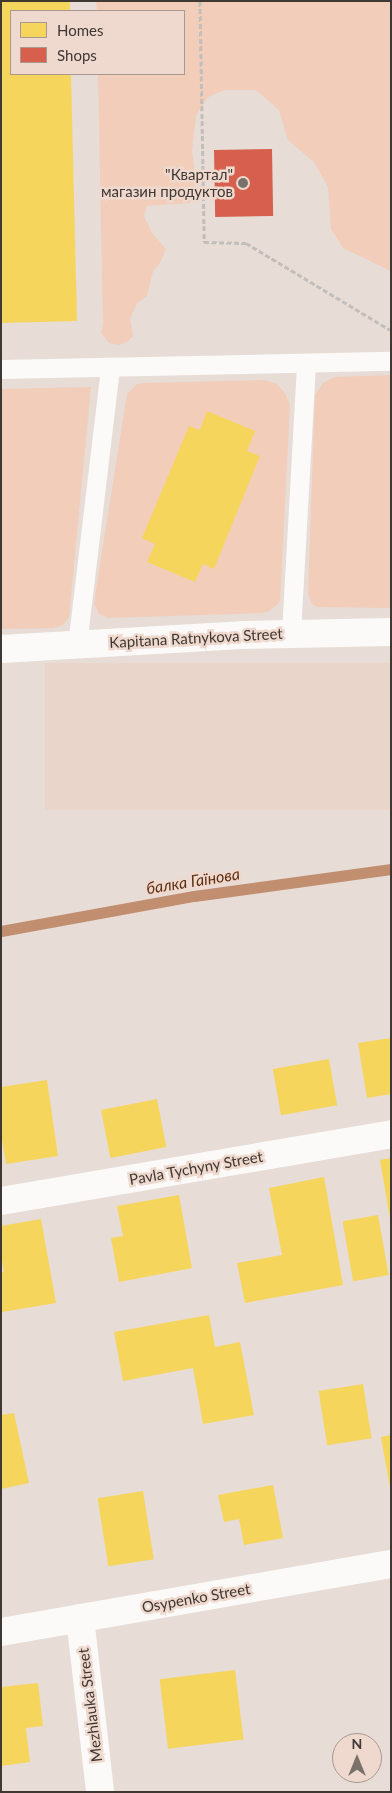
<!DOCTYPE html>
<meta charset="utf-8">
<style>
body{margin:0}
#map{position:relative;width:392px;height:1793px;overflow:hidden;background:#e7dcd6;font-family:Lato,sans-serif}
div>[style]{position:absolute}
.built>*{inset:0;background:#ead5ca;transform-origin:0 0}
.green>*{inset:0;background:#f1cdba}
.homes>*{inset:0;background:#f6d55c;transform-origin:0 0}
.shops>*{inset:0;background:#d6604d;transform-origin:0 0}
.stream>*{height:11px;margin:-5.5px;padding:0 5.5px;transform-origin:5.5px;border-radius:5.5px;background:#c28e70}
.path>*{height:3px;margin-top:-1.5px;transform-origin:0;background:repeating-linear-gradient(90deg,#c2bebb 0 5px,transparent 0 7.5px)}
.service>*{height:19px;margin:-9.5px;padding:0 9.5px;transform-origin:9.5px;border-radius:9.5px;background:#fbfaf9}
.minor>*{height:28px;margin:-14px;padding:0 14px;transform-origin:14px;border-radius:14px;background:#fbfaf9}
.dots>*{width:14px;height:14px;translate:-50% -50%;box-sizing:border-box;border:2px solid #efd9ce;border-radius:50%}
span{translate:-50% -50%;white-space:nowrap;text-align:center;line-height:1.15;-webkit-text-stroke:5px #efd9ce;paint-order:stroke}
.poi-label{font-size:15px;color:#3f3732}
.right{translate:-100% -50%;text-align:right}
.street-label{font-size:15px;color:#3f3732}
.water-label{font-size:16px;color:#5f2f12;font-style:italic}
.frame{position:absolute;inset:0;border:2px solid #3f3732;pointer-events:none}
.legend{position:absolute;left:10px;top:10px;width:175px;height:65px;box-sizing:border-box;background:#efd9ce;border:1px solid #a99890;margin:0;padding:6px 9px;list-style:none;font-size:15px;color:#3f3732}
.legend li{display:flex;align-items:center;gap:10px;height:25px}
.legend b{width:25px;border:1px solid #a99890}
.north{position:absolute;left:332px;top:1733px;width:50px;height:50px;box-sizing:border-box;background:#efd9ce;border:1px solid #a99890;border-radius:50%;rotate:0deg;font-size:14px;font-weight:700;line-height:20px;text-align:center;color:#3f3732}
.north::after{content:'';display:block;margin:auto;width:18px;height:22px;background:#7a716b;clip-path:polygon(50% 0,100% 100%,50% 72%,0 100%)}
</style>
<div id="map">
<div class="built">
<i style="left:391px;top:663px;width:147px;height:346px;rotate:90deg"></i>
</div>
<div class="green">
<i style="clip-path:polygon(96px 1px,391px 1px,391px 271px,343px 248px,331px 229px,328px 187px,314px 162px,288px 140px,279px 110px,256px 90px,225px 90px,208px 97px,196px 115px,192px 151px,197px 192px,190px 203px,147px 206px,144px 216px,152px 233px,166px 249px,160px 263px,153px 271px,147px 296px,137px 303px,130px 319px,133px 336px,127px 342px,118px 345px,109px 343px,101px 333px,103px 324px,98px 74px,184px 74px,184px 11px,97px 11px)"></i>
<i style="clip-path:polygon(391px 375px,391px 608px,318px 607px,313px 605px,308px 594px,315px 395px,323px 383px,335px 377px)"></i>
<i style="clip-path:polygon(264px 380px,277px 384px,285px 393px,290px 405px,280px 601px,277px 605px,269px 611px,263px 613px,109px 618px,99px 614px,94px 603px,127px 394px,137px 384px,143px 383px)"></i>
<i style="clip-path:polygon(91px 387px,69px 617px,63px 625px,53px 628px,1px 629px,1px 389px)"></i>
</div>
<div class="homes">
<i style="clip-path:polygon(1px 1px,70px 1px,70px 11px,11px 11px,11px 74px,71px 74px,77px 321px,1px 323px)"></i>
<i style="clip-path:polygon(207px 411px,255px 431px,247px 451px,260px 456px,214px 569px,203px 564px,195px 582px,147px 562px,155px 544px,142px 538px,189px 426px,200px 430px)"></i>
<i style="clip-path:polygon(391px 1038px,391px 1094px,367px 1098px,358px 1043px)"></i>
<i style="left:329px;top:1059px;width:47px;height:57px;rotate:80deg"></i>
<i style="clip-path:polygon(47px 1080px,58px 1156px,6px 1164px,1px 1133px,1px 1087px)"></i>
<i style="left:157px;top:1099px;width:49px;height:57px;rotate:79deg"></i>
<i style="clip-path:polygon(391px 1158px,391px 1219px,390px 1219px,380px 1160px)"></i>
<i style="clip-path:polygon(324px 1177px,343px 1285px,245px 1303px,237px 1263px,282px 1255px,269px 1188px)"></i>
<i style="clip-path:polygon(179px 1195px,192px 1268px,119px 1282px,111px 1238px,123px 1236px,117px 1206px)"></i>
<i style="left:378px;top:1215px;width:61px;height:36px;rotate:80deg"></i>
<i style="clip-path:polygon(41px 1219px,56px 1303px,2px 1312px,1px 1273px,4px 1272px,1px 1255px,1px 1226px)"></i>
<i style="clip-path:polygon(209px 1315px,215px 1347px,240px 1342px,254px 1415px,203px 1424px,193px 1368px,123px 1381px,114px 1332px)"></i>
<i style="left:363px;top:1384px;width:55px;height:45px;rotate:81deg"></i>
<i style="clip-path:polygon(14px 1413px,29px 1483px,1px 1489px,1px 1415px)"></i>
<i style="clip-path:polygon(391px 1435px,391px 1488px,390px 1488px,381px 1437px)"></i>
<i style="clip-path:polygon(273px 1485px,283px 1538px,244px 1545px,239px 1519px,224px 1522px,218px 1495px)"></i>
<i style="left:143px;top:1491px;width:69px;height:46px;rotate:81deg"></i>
<i style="left:235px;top:1670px;width:70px;height:76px;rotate:83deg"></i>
<i style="clip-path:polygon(38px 1683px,43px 1726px,26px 1728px,30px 1762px,1px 1766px,1px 1687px)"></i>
</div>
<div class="shops">
<i style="left:272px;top:149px;width:67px;height:58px;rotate:89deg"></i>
</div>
<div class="stream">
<i style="left:1px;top:931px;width:196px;rotate:-10.3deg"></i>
<i style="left:194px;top:896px;width:199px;rotate:-7.8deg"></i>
</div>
<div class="path">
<i style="left:200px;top:1px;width:241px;rotate:89deg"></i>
<i style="left:204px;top:242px;width:42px;rotate:1.4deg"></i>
<i style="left:246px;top:243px;width:168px;rotate:31.1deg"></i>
</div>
<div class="service">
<i style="left:1px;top:369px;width:390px;rotate:-1.2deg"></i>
<i style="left:291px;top:633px;width:269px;rotate:-86.8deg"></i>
<i style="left:77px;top:645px;width:279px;rotate:-83.2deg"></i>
</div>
<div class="minor">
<i style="left:1px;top:649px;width:241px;rotate:-3.3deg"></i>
<i style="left:242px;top:635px;width:149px;rotate:-1.2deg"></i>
<i style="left:1px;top:1201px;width:396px;rotate:-9.7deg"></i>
<i style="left:80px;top:1618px;width:175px;rotate:83.4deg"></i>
<i style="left:1px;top:1632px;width:396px;rotate:-9.9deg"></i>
</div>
<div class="dots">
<i style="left:243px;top:183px;background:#7a716b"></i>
</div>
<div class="poi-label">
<span class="right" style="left:233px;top:183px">"Квартал"<br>магазин продуктов</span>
</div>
<div class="street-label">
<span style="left:196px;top:638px;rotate:-3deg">Kapitana Ratnykova Street</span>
<span style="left:196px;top:1168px;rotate:-10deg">Pavla Tychyny Street</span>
<span style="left:196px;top:1598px;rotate:-10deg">Osypenko Street</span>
<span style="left:90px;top:1705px;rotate:-97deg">Mezhlauka Street</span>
</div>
<div class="water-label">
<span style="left:193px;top:881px;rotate:-9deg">балка Гаїнова</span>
</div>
<div class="frame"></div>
<ul class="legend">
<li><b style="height:14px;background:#f6d55c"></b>Homes</li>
<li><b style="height:14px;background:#d6604d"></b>Shops</li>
</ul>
<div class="north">N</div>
</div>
